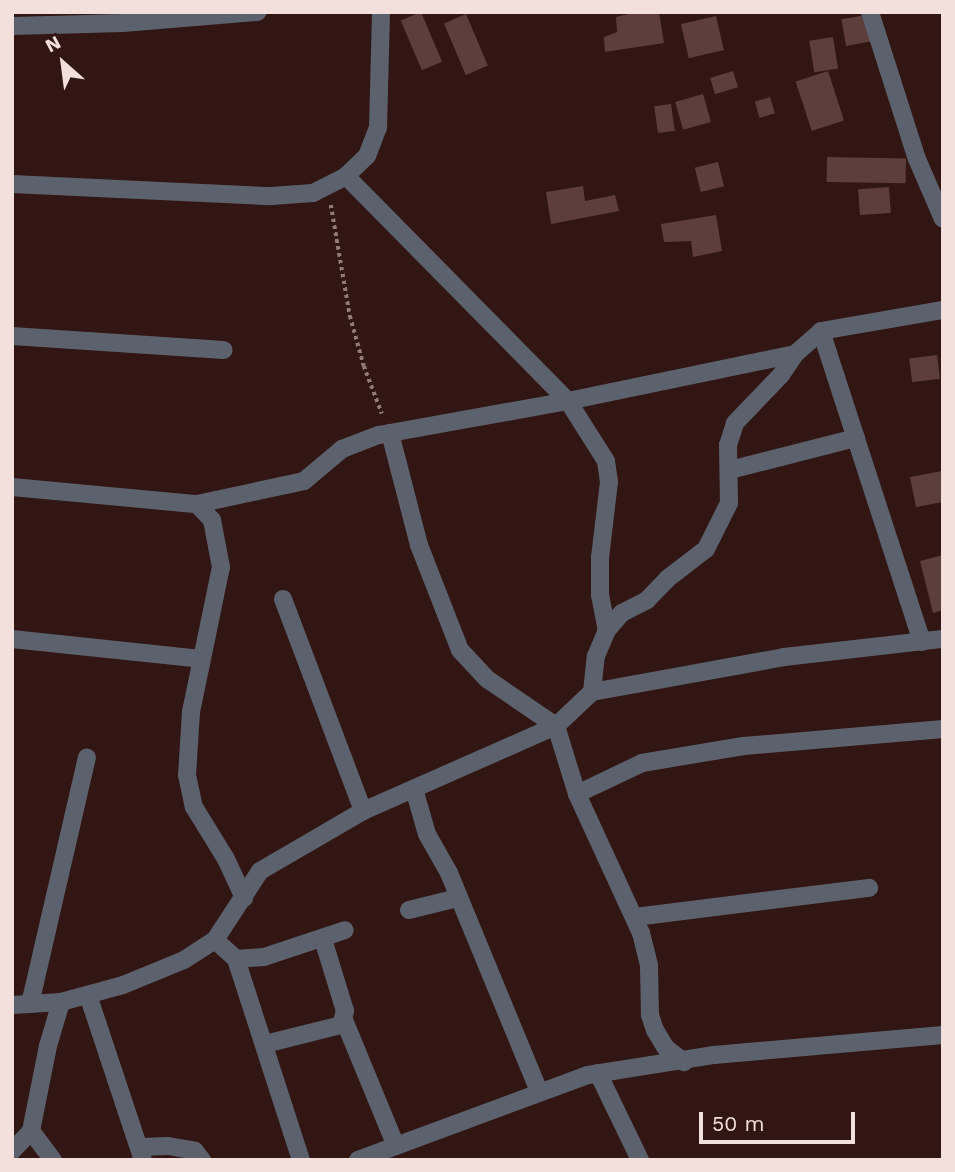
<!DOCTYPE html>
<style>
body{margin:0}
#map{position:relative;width:955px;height:1172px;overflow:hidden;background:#311613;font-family:"Work Sans",sans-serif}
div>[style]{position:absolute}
.building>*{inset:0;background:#5d3e3a;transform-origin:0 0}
.path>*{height:3.5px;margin-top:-1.75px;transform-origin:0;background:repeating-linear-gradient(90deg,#917a77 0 3.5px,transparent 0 7px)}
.minor>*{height:18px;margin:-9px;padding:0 9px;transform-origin:9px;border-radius:9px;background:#5c626d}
span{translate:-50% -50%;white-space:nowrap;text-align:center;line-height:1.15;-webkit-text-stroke:5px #311613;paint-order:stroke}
.frame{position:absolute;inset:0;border:14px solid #f3e0dc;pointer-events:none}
.north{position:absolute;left:28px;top:28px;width:70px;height:70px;-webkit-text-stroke:5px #311613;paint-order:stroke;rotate:332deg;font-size:19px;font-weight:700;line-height:28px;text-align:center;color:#f3e0dc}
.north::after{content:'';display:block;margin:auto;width:24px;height:32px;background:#f3e0dc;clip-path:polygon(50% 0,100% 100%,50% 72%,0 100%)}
.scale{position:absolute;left:699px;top:1112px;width:156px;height:32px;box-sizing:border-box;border:4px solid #f3e0dc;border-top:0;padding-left:9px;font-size:21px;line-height:24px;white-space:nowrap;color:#f3e0dc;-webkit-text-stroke:5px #311613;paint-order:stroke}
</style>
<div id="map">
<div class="building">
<i style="left:421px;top:12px;width:54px;height:22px;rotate:67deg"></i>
<i style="clip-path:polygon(637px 12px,659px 12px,664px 43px,605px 52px,604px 37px,617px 32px,616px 17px)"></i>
<i style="left:466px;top:14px;width:56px;height:24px;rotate:67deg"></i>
<i style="left:866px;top:15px;width:27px;height:25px;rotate:80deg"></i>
<i style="left:716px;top:16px;width:35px;height:36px;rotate:77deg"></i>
<i style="left:833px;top:37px;width:32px;height:24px;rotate:81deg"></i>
<i style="left:733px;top:71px;width:17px;height:24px;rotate:73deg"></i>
<i style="left:828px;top:71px;width:52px;height:34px;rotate:72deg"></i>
<i style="left:703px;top:94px;width:29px;height:29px;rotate:74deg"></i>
<i style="left:770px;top:97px;width:17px;height:16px;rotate:73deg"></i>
<i style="left:671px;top:104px;width:27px;height:17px;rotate:82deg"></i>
<i style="left:827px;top:157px;width:79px;height:25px;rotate:1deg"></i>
<i style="left:718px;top:162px;width:25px;height:24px;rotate:76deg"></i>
<i style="clip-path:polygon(583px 186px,585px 201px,615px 195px,619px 211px,551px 224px,546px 192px)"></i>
<i style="left:889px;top:187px;width:26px;height:31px;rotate:86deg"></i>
<i style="clip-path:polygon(716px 215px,722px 251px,693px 257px,691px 241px,664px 242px,661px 224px)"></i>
<i style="left:937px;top:355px;width:24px;height:28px;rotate:83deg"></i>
<i style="clip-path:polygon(942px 471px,943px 502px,916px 507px,910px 477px)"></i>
<i style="clip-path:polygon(943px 555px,943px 610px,933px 613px,920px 561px)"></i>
</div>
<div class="path">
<i style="left:331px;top:205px;width:113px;rotate:80.3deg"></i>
<i style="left:350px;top:316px;width:52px;rotate:74.4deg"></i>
<i style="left:364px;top:366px;width:51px;rotate:69.4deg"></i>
</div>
<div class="minor">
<i style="left:870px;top:12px;width:154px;rotate:72.3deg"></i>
<i style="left:917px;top:159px;width:65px;rotate:66.6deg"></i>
<i style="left:12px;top:26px;width:111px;rotate:-1.5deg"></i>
<i style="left:123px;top:23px;width:135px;rotate:-4.7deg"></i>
<i style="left:346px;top:176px;width:316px;rotate:45.4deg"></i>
<i style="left:568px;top:401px;width:71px;rotate:57.7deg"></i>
<i style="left:606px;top:461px;width:21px;rotate:82deg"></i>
<i style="left:609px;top:482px;width:76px;rotate:96.8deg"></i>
<i style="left:600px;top:557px;width:38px;rotate:90deg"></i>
<i style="left:600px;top:595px;width:36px;rotate:79deg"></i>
<i style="left:12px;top:184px;width:259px;rotate:2.7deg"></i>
<i style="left:271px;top:196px;width:42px;rotate:-4.1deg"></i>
<i style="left:313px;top:193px;width:37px;rotate:-27deg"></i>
<i style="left:346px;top:176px;width:29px;rotate:-44deg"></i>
<i style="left:367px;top:156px;width:30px;rotate:-69deg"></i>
<i style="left:378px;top:128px;width:116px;rotate:-88.5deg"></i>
<i style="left:821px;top:331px;width:327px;rotate:72deg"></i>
<i style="left:12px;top:336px;width:212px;rotate:3.8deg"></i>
<i style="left:390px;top:433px;width:116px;rotate:75.5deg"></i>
<i style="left:419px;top:545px;width:113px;rotate:68.7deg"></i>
<i style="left:460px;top:650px;width:40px;rotate:47deg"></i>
<i style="left:487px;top:679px;width:83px;rotate:34.3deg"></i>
<i style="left:556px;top:726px;width:71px;rotate:72.8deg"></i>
<i style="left:577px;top:794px;width:153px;rotate:65.3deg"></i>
<i style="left:641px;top:933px;width:33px;rotate:76deg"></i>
<i style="left:649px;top:965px;width:50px;rotate:88.9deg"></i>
<i style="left:650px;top:1015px;width:16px;rotate:72deg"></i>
<i style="left:655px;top:1030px;width:21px;rotate:59deg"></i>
<i style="left:666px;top:1048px;width:23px;rotate:38deg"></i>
<i style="left:730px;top:470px;width:130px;rotate:-14.3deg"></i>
<i style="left:12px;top:487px;width:186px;rotate:5.3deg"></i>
<i style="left:197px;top:504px;width:22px;rotate:47deg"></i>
<i style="left:212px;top:520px;width:48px;rotate:79.2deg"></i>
<i style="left:221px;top:567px;width:148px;rotate:101.7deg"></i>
<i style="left:191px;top:712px;width:63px;rotate:93.6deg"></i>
<i style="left:187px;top:775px;width:33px;rotate:78deg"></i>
<i style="left:194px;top:807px;width:61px;rotate:58.4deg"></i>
<i style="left:226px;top:859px;width:43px;rotate:65.2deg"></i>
<i style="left:197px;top:504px;width:109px;rotate:-12.1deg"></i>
<i style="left:304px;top:481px;width:50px;rotate:-40.1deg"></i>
<i style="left:342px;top:449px;width:40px;rotate:-21deg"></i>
<i style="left:379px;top:435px;width:192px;rotate:-10.2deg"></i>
<i style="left:568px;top:401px;width:232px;rotate:-11.7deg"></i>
<i style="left:283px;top:599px;width:227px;rotate:69.3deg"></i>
<i style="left:12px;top:639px;width:190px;rotate:6deg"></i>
<i style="left:592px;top:692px;width:36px;rotate:-84deg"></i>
<i style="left:596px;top:656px;width:28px;rotate:-67deg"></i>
<i style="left:607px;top:630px;width:23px;rotate:-49deg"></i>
<i style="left:622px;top:613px;width:28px;rotate:-27deg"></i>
<i style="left:647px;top:600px;width:29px;rotate:-46deg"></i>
<i style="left:667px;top:579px;width:49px;rotate:-37.6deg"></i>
<i style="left:706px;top:549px;width:51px;rotate:-63.4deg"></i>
<i style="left:729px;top:503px;width:58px;rotate:-91deg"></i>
<i style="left:728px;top:445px;width:23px;rotate:-72deg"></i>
<i style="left:735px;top:423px;width:66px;rotate:-46.2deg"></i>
<i style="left:781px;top:375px;width:25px;rotate:-56deg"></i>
<i style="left:795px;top:354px;width:35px;rotate:-41deg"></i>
<i style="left:821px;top:331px;width:124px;rotate:-9.8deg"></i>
<i style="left:414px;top:789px;width:47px;rotate:73.9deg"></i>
<i style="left:427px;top:834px;width:45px;rotate:60.6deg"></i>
<i style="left:449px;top:873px;width:236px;rotate:67.6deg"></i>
<i style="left:577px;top:794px;width:72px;rotate:-25.5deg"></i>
<i style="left:642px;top:763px;width:103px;rotate:-9.5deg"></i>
<i style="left:744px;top:746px;width:200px;rotate:-4.9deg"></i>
<i style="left:409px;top:910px;width:50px;rotate:-13.8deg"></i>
<i style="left:635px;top:917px;width:236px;rotate:-7.1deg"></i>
<i style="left:215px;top:940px;width:28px;rotate:42deg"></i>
<i style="left:236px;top:959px;width:211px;rotate:72.1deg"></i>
<i style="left:236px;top:959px;width:28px;rotate:-4deg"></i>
<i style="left:264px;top:957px;width:85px;rotate:-18.4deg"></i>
<i style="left:88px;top:995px;width:174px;rotate:71.6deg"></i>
<i style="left:30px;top:1004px;width:253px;rotate:-77deg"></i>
<i style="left:12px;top:1005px;width:49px;rotate:-3.5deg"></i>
<i style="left:61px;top:1002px;width:64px;rotate:-15.3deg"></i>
<i style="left:123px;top:985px;width:66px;rotate:-22.3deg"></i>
<i style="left:184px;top:960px;width:37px;rotate:-33deg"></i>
<i style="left:215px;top:940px;width:82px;rotate:-56.9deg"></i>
<i style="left:260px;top:871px;width:119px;rotate:-30.2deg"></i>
<i style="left:363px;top:811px;width:211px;rotate:-23.8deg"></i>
<i style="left:556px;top:726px;width:50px;rotate:-43.4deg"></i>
<i style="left:592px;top:692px;width:195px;rotate:-10.3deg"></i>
<i style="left:784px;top:657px;width:160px;rotate:-6.5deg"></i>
<i style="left:344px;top:1020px;width:136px;rotate:67.6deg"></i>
<i style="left:265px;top:1044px;width:78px;rotate:-14deg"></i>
<i style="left:341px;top:1025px;width:15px;rotate:-74deg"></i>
<i style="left:345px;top:1011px;width:75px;rotate:-107deg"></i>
<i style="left:598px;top:1073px;width:97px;rotate:64.2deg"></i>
<i style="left:31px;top:1131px;width:36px;rotate:53deg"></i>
<i style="left:141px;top:1147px;width:27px;rotate:-2deg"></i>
<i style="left:168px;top:1146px;width:27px;rotate:10deg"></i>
<i style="left:195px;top:1151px;width:11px;rotate:52deg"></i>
<i style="left:12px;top:1151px;width:28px;rotate:-46deg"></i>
<i style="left:31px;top:1131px;width:87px;rotate:-78.7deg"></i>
<i style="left:48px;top:1046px;width:46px;rotate:-73.5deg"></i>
<i style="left:358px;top:1160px;width:245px;rotate:-20.3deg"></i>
<i style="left:588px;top:1075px;width:128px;rotate:-9deg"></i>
<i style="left:714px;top:1055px;width:230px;rotate:-5deg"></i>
</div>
<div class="frame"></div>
<div class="north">N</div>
<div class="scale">50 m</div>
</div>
